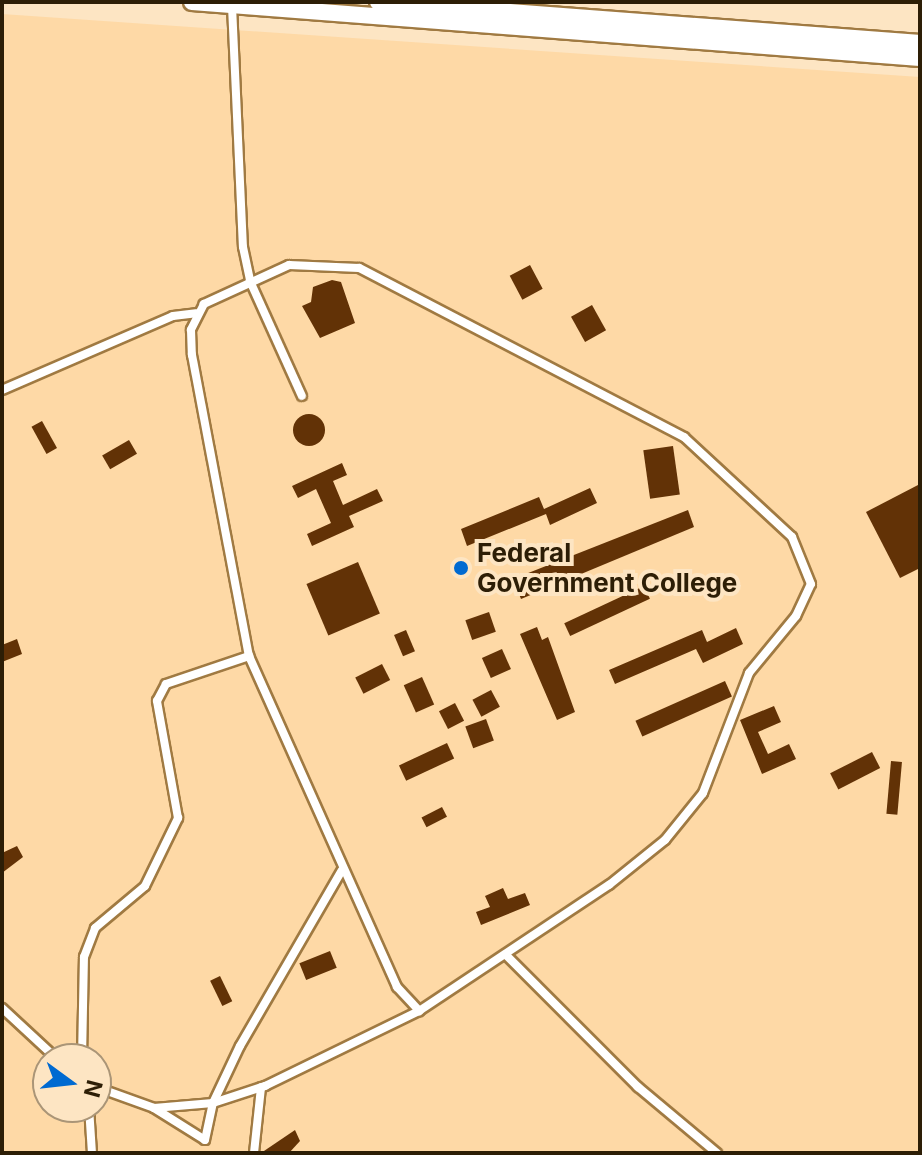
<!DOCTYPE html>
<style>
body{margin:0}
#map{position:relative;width:922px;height:1155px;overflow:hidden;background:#fde5c3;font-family:Inter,sans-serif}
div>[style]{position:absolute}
.built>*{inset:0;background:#fed9a6}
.building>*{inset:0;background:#623206;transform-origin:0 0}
.round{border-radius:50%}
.roads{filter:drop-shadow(2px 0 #a07a42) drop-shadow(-2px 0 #a07a42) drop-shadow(0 2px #a07a42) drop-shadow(0 -2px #a07a42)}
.street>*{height:8px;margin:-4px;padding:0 4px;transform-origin:4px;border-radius:4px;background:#fff}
.highway>*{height:16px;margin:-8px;padding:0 8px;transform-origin:8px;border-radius:8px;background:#fff}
.dots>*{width:22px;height:22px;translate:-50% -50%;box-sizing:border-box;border:4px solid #fde5c3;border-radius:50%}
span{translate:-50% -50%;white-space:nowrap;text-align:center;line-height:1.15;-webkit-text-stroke:8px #fde5c3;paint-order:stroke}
.poi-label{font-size:26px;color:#2d1e06;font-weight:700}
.left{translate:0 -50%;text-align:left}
.frame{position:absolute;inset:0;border:4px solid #2d1e06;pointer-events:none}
.north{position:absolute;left:32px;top:1043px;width:80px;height:80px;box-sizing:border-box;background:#fde5c3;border:2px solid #aa9577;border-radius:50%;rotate:105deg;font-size:22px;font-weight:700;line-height:32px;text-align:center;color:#2d1e06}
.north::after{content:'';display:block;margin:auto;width:28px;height:36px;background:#006ad1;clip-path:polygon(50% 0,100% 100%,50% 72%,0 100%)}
</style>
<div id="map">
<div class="built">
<i style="clip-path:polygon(evenodd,2px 14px,920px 77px,920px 1153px,2px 1153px,2px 14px,48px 1059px,96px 1059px,96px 1107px,48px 1107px,48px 1059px)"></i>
</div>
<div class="building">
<i style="left:530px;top:265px;width:27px;height:23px;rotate:62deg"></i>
<i style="clip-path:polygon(332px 280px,341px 282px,355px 323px,320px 338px,302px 306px,311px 302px,313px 287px)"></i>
<i style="left:592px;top:305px;width:29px;height:24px;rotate:61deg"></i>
<i class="round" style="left:293px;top:414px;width:32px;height:32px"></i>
<i style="left:42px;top:421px;width:31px;height:12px;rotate:61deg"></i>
<i style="left:129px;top:440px;width:16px;height:31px;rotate:60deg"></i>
<i style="left:673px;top:446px;width:49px;height:30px;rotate:82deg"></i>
<i style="clip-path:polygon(342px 463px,347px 475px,333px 481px,343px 505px,377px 489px,383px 501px,349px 516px,354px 527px,312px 546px,307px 534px,331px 523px,316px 489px,298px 498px,292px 486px)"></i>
<i style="clip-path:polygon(918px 485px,920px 568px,900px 578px,866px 512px)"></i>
<i style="clip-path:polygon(590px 488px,597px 503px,550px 525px,546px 514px,467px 546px,461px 529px,539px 497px,544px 509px)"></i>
<i style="clip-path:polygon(688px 510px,694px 527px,521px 599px,513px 579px)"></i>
<i style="left:358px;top:562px;width:56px;height:56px;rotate:67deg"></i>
<i style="left:644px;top:586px;width:14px;height:88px;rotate:65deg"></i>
<i style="left:489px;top:612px;width:21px;height:25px;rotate:71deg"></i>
<i style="clip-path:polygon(537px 627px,542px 640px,548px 637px,575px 712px,557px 720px,520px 634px)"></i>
<i style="clip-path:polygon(736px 628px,743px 644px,703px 663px,696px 649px,615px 684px,609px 670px,702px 630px,707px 642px)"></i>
<i style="left:406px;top:630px;width:23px;height:13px;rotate:67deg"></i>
<i style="clip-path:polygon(17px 639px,22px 654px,2px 662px,2px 645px)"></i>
<i style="left:502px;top:649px;width:22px;height:22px;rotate:66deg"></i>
<i style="left:382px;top:664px;width:18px;height:30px;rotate:63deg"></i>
<i style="left:422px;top:677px;width:30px;height:20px;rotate:66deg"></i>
<i style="left:725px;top:681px;width:17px;height:98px;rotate:66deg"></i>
<i style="left:491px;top:690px;width:19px;height:21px;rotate:62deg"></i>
<i style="left:455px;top:703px;width:20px;height:18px;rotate:63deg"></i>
<i style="clip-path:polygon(774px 706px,781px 722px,758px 732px,768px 754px,789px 744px,796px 759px,762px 774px,740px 720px)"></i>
<i style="left:486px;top:719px;width:23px;height:22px;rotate:70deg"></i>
<i style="left:447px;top:743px;width:17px;height:53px;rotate:65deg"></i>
<i style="left:872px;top:752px;width:18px;height:47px;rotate:63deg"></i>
<i style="left:891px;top:761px;width:11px;height:53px;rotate:5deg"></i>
<i style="left:442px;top:807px;width:11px;height:23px;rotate:63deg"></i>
<i style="clip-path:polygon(17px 846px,23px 857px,2px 873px,2px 853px)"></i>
<i style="clip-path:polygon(503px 888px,508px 899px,525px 893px,530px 905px,481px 925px,476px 912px,490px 907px,485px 896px)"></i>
<i style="left:330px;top:951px;width:18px;height:33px;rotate:68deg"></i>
<i style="left:220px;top:976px;width:28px;height:11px;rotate:64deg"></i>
<i style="clip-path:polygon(295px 1130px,300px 1141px,289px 1153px,261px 1153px)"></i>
</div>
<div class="roads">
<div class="street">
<i style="left:232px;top:6px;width:241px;rotate:87.4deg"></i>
<i style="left:243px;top:247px;width:35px;rotate:78deg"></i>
<i style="left:250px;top:281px;width:126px;rotate:65.7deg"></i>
<i style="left:2px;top:390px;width:186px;rotate:-23.4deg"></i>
<i style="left:173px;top:316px;width:23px;rotate:-7deg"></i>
<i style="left:506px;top:955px;width:187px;rotate:45deg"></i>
<i style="left:638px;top:1087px;width:103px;rotate:39.9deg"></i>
<i style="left:2px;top:1008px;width:75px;rotate:42.8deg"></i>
<i style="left:82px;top:1059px;width:102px;rotate:-88.9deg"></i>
<i style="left:84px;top:957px;width:31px;rotate:-69deg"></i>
<i style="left:95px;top:928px;width:65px;rotate:-40deg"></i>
<i style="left:145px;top:886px;width:76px;rotate:-64.1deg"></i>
<i style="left:178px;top:818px;width:119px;rotate:-100.2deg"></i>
<i style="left:157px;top:701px;width:19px;rotate:-62deg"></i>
<i style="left:166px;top:684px;width:88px;rotate:-18.6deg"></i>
<i style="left:96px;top:1087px;width:62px;rotate:19.9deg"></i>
<i style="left:154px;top:1108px;width:59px;rotate:-4.8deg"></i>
<i style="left:213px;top:1103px;width:55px;rotate:-18.1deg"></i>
<i style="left:265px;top:1086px;width:171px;rotate:-26deg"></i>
<i style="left:419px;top:1011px;width:228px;rotate:-33.6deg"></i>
<i style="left:609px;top:885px;width:72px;rotate:-38.8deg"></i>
<i style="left:665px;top:840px;width:60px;rotate:-51deg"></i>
<i style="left:703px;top:793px;width:129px;rotate:-69deg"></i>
<i style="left:749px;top:673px;width:74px;rotate:-50.5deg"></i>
<i style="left:796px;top:616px;width:35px;rotate:-65deg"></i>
<i style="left:811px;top:584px;width:51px;rotate:-112deg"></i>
<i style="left:792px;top:537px;width:147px;rotate:-137.2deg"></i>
<i style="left:684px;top:437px;width:366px;rotate:-152.5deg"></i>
<i style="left:359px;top:268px;width:70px;rotate:-177.5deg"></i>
<i style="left:289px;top:265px;width:94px;rotate:155.4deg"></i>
<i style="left:204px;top:304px;width:29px;rotate:117deg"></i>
<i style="left:191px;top:330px;width:25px;rotate:88deg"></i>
<i style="left:192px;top:355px;width:306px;rotate:79.3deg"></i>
<i style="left:249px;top:656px;width:363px;rotate:65.9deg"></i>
<i style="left:397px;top:987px;width:33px;rotate:47deg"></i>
<i style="left:89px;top:1107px;width:46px;rotate:86.3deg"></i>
<i style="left:154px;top:1108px;width:60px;rotate:32.1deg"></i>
<i style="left:205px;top:1140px;width:38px;rotate:-78deg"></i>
<i style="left:213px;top:1103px;width:63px;rotate:-64.7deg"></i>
<i style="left:240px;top:1046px;width:203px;rotate:-59.9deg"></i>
<i style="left:254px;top:1153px;width:66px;rotate:-83.9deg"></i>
</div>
<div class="highway">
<i style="left:192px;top:2px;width:730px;rotate:4.4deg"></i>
<i style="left:378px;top:2px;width:544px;rotate:4.33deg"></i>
</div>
</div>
<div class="dots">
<i style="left:461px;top:568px;background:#006ad1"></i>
</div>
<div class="poi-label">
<span class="left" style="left:477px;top:568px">Federal<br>Government College</span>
</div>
<div class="frame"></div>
<div class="north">N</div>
</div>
